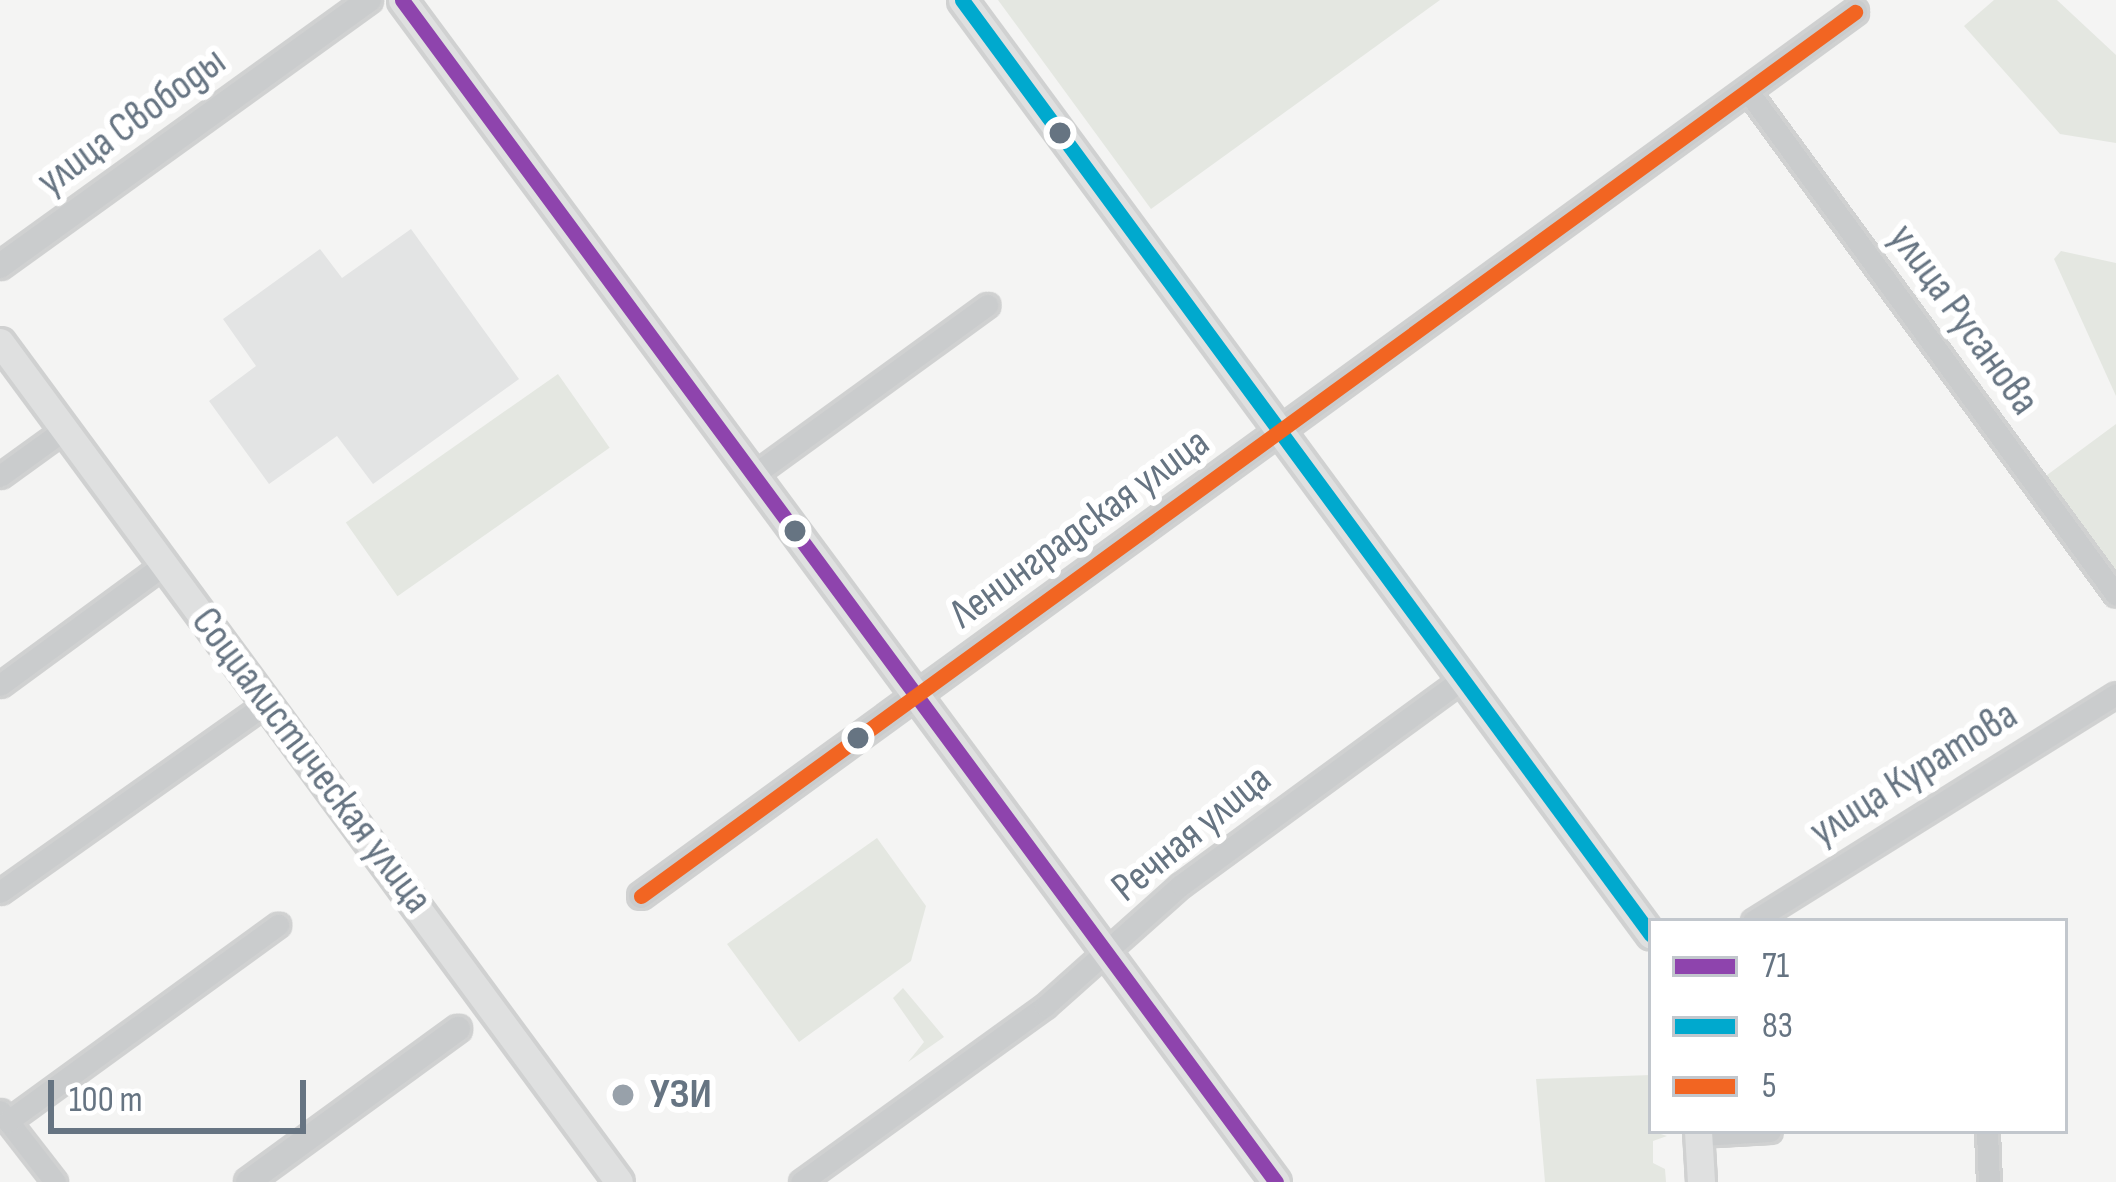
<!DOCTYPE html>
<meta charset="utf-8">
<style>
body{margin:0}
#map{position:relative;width:2116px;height:1182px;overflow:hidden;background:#f4f4f3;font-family:"Sofia Sans Condensed",sans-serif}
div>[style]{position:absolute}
.built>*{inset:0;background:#e3e4e4}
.green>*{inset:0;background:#e4e7e1;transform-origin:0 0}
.roads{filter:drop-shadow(3px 0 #d0d1d1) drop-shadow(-3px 0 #d0d1d1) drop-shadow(0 3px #d0d1d1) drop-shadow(0 -3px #d0d1d1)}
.minor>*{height:21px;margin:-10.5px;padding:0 10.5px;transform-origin:10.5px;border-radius:10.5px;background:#cacccd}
.tertiary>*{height:24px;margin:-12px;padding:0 12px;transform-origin:12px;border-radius:12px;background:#cacccd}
.secondary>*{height:27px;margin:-13.5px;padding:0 13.5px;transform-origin:13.5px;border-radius:13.5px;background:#dfe0e0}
.bus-1>*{height:15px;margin:-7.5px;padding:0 7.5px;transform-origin:7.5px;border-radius:7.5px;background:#8e44ad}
.bus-2>*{height:15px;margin:-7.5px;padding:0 7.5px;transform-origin:7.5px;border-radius:7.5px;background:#00a9ce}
.bus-3>*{height:15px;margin:-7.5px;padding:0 7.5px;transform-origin:7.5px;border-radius:7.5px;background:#f26522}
.dots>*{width:33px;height:33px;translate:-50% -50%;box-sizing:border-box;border:6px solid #fff;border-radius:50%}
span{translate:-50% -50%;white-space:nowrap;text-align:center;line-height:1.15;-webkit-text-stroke:12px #fff;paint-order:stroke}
.street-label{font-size:42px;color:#667482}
.poi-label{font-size:42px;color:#667482;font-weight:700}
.left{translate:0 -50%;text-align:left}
.legend{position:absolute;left:1648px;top:918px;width:420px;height:216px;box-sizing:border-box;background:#fff;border:3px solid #c2c7cd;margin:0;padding:15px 21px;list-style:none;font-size:36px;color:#667482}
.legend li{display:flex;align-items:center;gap:24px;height:60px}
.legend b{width:60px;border:3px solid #c2c7cd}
.scale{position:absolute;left:48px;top:1080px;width:258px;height:54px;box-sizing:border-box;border:6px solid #667482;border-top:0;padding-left:15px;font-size:36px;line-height:42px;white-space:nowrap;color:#667482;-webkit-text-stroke:9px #fff;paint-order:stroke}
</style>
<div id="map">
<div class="built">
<i style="clip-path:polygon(411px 229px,519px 379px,373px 484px,337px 436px,269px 484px,209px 401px,256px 366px,223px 319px,320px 249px,342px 278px)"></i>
</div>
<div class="green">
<i style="clip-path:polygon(998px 0,1440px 0,1151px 209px)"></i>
<i style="clip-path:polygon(1994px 0,2057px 0,2116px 55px,2116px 143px,2060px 134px,1964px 26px)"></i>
<i style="clip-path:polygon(2061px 251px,2116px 263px,2116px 396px,2054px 259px)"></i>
<i style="left:558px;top:374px;width:90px;height:259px;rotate:55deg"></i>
<i style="clip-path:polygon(2116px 424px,2116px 578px,2043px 478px)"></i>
<i style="clip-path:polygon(877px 838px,926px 906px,911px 961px,799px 1042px,727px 944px)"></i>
<i style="clip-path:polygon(903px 988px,944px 1037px,908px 1062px,924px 1042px,893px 998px)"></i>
<i style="clip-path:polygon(1651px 1075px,1651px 1131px,1667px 1136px,1653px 1141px,1653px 1163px,1665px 1169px,1666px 1182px,1545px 1182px,1536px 1079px)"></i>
</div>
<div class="roads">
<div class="minor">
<i style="left:1747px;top:90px;width:625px;rotate:53.84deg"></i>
<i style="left:0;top:476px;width:80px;rotate:-35.9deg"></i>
<i style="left:752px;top:476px;width:291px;rotate:-36deg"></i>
<i style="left:0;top:685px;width:205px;rotate:-36.3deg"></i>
<i style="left:0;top:892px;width:327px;rotate:-35.3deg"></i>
<i style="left:1753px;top:921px;width:428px;rotate:-32deg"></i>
<i style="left:0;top:1111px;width:90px;rotate:52.2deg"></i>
<i style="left:8px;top:1121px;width:334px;rotate:-36deg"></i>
<i style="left:1987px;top:1131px;width:51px;rotate:87.8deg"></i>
<i style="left:1699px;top:1135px;width:71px;rotate:-3.2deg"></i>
<i style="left:801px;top:1182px;width:301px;rotate:-35.8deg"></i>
<i style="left:1045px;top:1006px;width:182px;rotate:-41.7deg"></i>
<i style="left:1181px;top:885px;width:348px;rotate:-36.2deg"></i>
</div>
<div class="tertiary">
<i style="left:0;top:266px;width:455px;rotate:-35.8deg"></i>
<i style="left:641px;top:896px;width:1502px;rotate:-36.06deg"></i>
<i style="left:248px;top:1182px;width:260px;rotate:-36.1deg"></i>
</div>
<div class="secondary">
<i style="left:402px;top:0;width:1470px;rotate:53.52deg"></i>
<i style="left:962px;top:0;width:1161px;rotate:53.61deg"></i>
<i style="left:0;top:342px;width:1043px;rotate:53.61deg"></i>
<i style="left:1698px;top:1131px;width:51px;rotate:86.6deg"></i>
</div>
</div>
<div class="bus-1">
<i style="left:402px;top:0;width:1470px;rotate:53.52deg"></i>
</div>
<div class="bus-2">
<i style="left:962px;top:0;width:1161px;rotate:53.61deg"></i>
</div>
<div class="bus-3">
<i style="left:641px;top:896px;width:1502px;rotate:-36.06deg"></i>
</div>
<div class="dots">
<i style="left:1060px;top:133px;background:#667482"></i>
<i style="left:795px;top:531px;background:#667482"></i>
<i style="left:858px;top:738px;background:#667482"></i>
<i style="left:623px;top:1095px;background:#98a1aa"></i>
</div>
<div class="street-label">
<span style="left:132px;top:122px;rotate:-36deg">улица Свободы</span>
<span style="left:1963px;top:320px;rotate:54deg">улица Русанова</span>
<span style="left:1080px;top:529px;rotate:-36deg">Ленинградская улица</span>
<span style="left:311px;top:761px;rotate:53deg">Социалистическая улица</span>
<span style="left:1914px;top:774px;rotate:-32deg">улица Куратова</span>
<span style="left:1192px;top:834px;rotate:-39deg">Речная улица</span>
</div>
<div class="poi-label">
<span class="left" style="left:650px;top:1095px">УЗИ</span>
</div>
<ul class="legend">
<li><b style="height:15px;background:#8e44ad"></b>71</li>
<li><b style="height:15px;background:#00a9ce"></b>83</li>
<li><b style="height:15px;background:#f26522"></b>5</li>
</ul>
<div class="scale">100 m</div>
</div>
